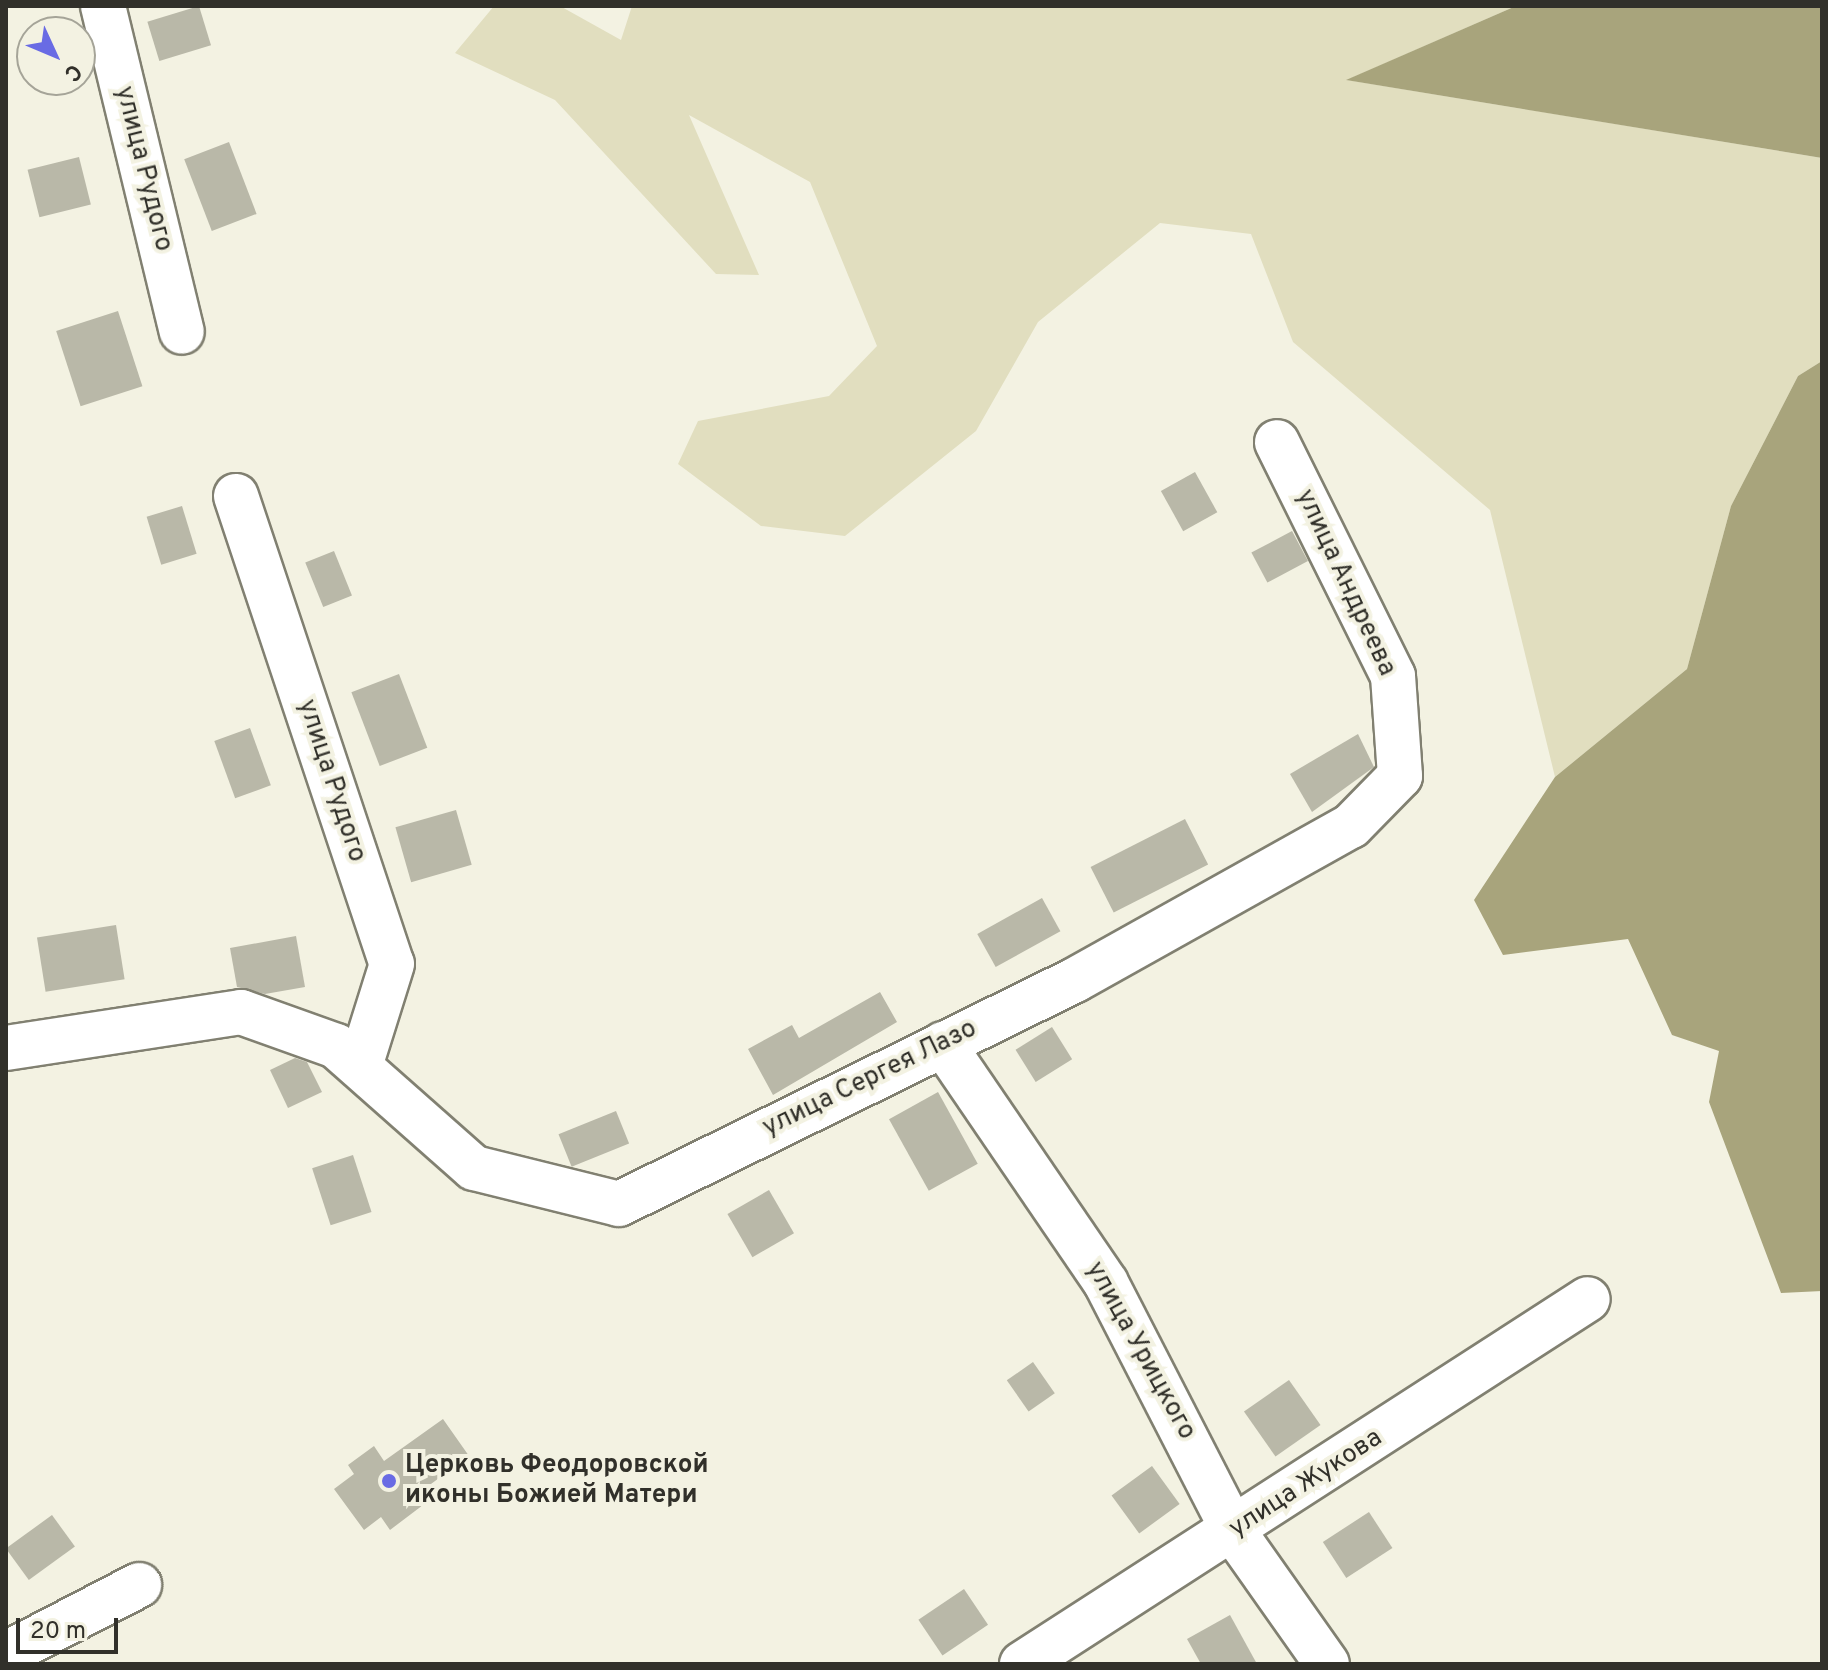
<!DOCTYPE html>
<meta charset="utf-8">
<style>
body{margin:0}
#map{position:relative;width:1828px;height:1670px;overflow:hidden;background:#f3f2e2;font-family:Overpass,sans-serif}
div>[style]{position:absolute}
.green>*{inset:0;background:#e1debf}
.water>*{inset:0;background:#a8a47c}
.building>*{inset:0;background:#b9b8a8;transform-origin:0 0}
.roads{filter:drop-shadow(2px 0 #818071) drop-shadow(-2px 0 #818071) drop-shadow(0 2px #818071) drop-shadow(0 -2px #818071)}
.minor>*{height:44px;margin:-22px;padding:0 22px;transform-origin:22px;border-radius:22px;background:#fff}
.dots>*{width:22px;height:22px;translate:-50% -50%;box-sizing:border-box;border:4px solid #f3f2e2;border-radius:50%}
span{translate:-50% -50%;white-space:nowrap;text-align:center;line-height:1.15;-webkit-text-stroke:8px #f3f2e2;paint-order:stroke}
.street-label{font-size:26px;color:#31302a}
.poi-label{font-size:26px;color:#31302a;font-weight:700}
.left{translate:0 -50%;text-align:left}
.frame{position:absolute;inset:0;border:8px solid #31302a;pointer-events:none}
.north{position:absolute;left:16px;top:16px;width:80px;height:80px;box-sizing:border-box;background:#f3f2e2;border:2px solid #a5a498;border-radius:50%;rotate:134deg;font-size:22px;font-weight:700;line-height:32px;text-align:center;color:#31302a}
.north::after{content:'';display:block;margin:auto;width:28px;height:36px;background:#696be4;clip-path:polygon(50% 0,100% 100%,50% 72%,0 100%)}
.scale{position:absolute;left:16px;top:1618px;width:102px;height:36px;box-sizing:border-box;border:4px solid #31302a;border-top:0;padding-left:10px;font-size:24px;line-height:28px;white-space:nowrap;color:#31302a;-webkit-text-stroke:6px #f3f2e2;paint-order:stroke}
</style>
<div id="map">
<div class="green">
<i style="clip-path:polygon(494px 6px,560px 6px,621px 40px,632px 6px,1516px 6px,1347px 80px,1822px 158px,1822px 361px,1798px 376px,1731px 506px,1687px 669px,1555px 777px,1490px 510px,1293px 342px,1251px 234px,1160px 223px,1038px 322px,976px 431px,845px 536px,761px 526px,678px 464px,698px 421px,829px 396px,877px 346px,810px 182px,689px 115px,759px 275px,716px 274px,555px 100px,455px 53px)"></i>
</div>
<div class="water">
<i style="clip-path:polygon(1516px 6px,1822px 6px,1822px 158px,1346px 80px)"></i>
<i style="clip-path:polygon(1822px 361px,1822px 1291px,1781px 1293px,1709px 1102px,1719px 1051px,1672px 1035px,1628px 939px,1503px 955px,1474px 900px,1555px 777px,1687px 669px,1731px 506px,1798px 376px)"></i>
</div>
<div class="building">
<i style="left:199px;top:6px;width:41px;height:54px;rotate:73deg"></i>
<i style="left:229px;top:142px;width:77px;height:48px;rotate:69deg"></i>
<i style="left:79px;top:157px;width:49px;height:53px;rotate:76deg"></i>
<i style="left:118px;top:311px;width:79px;height:65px;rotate:72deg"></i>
<i style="left:1195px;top:472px;width:46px;height:39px;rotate:61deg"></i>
<i style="left:182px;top:506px;width:50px;height:37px;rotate:73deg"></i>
<i style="left:1292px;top:531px;width:34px;height:46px;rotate:62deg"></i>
<i style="left:334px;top:551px;width:48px;height:31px;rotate:68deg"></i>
<i style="left:399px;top:674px;width:79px;height:51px;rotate:69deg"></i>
<i style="left:250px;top:728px;width:61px;height:38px;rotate:70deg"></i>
<i style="clip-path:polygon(1358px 734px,1374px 767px,1312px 812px,1290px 774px)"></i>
<i style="left:456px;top:810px;width:57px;height:63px;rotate:74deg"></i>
<i style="left:1185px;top:819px;width:51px;height:106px;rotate:63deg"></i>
<i style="left:1042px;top:898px;width:38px;height:74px;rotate:61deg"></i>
<i style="left:116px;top:925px;width:55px;height:80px;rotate:81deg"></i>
<i style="clip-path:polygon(296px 936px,305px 987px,265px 994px,237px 987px,230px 948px)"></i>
<i style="clip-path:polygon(880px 992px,897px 1022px,773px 1095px,748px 1049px,792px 1025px,799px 1038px)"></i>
<i style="left:1052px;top:1027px;width:38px;height:43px;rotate:58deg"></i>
<i style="clip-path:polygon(295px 1058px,307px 1062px,322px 1092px,288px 1108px,270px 1070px)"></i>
<i style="left:938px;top:1092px;width:82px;height:56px;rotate:61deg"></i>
<i style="left:616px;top:1111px;width:35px;height:62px;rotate:68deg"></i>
<i style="left:353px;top:1155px;width:60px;height:43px;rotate:72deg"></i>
<i style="left:769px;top:1190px;width:50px;height:48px;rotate:60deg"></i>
<i style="left:1033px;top:1362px;width:38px;height:32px;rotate:55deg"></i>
<i style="left:1289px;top:1380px;width:55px;height:55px;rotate:55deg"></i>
<i style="clip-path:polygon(443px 1419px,469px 1456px,416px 1495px,423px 1505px,390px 1530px,381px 1517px,364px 1530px,334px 1489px,354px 1474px,348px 1465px,374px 1446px,384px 1461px)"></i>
<i style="left:1152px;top:1466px;width:47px;height:50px;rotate:54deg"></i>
<i style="left:1369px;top:1512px;width:43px;height:55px;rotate:57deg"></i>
<i style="left:52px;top:1515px;width:39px;height:57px;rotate:54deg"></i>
<i style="left:964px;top:1589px;width:43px;height:55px;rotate:56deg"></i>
<i style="clip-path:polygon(1230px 1615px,1257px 1664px,1201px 1664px,1187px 1639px)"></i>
</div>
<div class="roads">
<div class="minor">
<i style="left:103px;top:6px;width:335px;rotate:76.4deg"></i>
<i style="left:236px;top:496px;width:493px;rotate:71.6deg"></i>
<i style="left:392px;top:964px;width:107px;rotate:107.4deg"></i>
<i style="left:943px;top:1044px;width:289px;rotate:55.7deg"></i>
<i style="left:1106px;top:1283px;width:280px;rotate:62.8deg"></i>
<i style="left:1234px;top:1532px;width:161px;rotate:54.8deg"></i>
<i style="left:6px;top:1048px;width:238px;rotate:-8.7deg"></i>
<i style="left:241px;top:1012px;width:101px;rotate:19.7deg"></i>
<i style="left:336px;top:1046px;width:184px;rotate:41.5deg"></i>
<i style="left:474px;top:1168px;width:149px;rotate:13.9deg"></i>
<i style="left:619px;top:1204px;width:508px;rotate:-26.16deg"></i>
<i style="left:1075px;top:980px;width:316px;rotate:-29.2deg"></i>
<i style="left:1351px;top:826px;width:70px;rotate:-45.6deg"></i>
<i style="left:1400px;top:776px;width:100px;rotate:-94deg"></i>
<i style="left:1393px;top:676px;width:261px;rotate:-116.4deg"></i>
<i style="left:6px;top:1654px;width:150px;rotate:-27.4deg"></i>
<i style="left:1022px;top:1664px;width:673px;rotate:-32.82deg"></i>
</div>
</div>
<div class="dots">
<i style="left:389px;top:1481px;background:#696be4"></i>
</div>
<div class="street-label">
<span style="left:143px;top:169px;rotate:76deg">улица Рудого</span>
<span style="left:1345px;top:583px;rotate:65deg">улица Андреева</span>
<span style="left:331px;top:781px;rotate:72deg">улица Рудого</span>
<span style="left:870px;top:1079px;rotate:-26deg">улица Сергея Лазо</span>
<span style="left:1140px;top:1351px;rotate:61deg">улица Урицкого</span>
<span style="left:1306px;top:1484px;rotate:-33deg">улица Жукова</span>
</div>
<div class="poi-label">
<span class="left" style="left:405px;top:1481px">Церковь Феодоровской<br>иконы Божией Матери</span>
</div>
<div class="frame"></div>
<div class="north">С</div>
<div class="scale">20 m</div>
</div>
